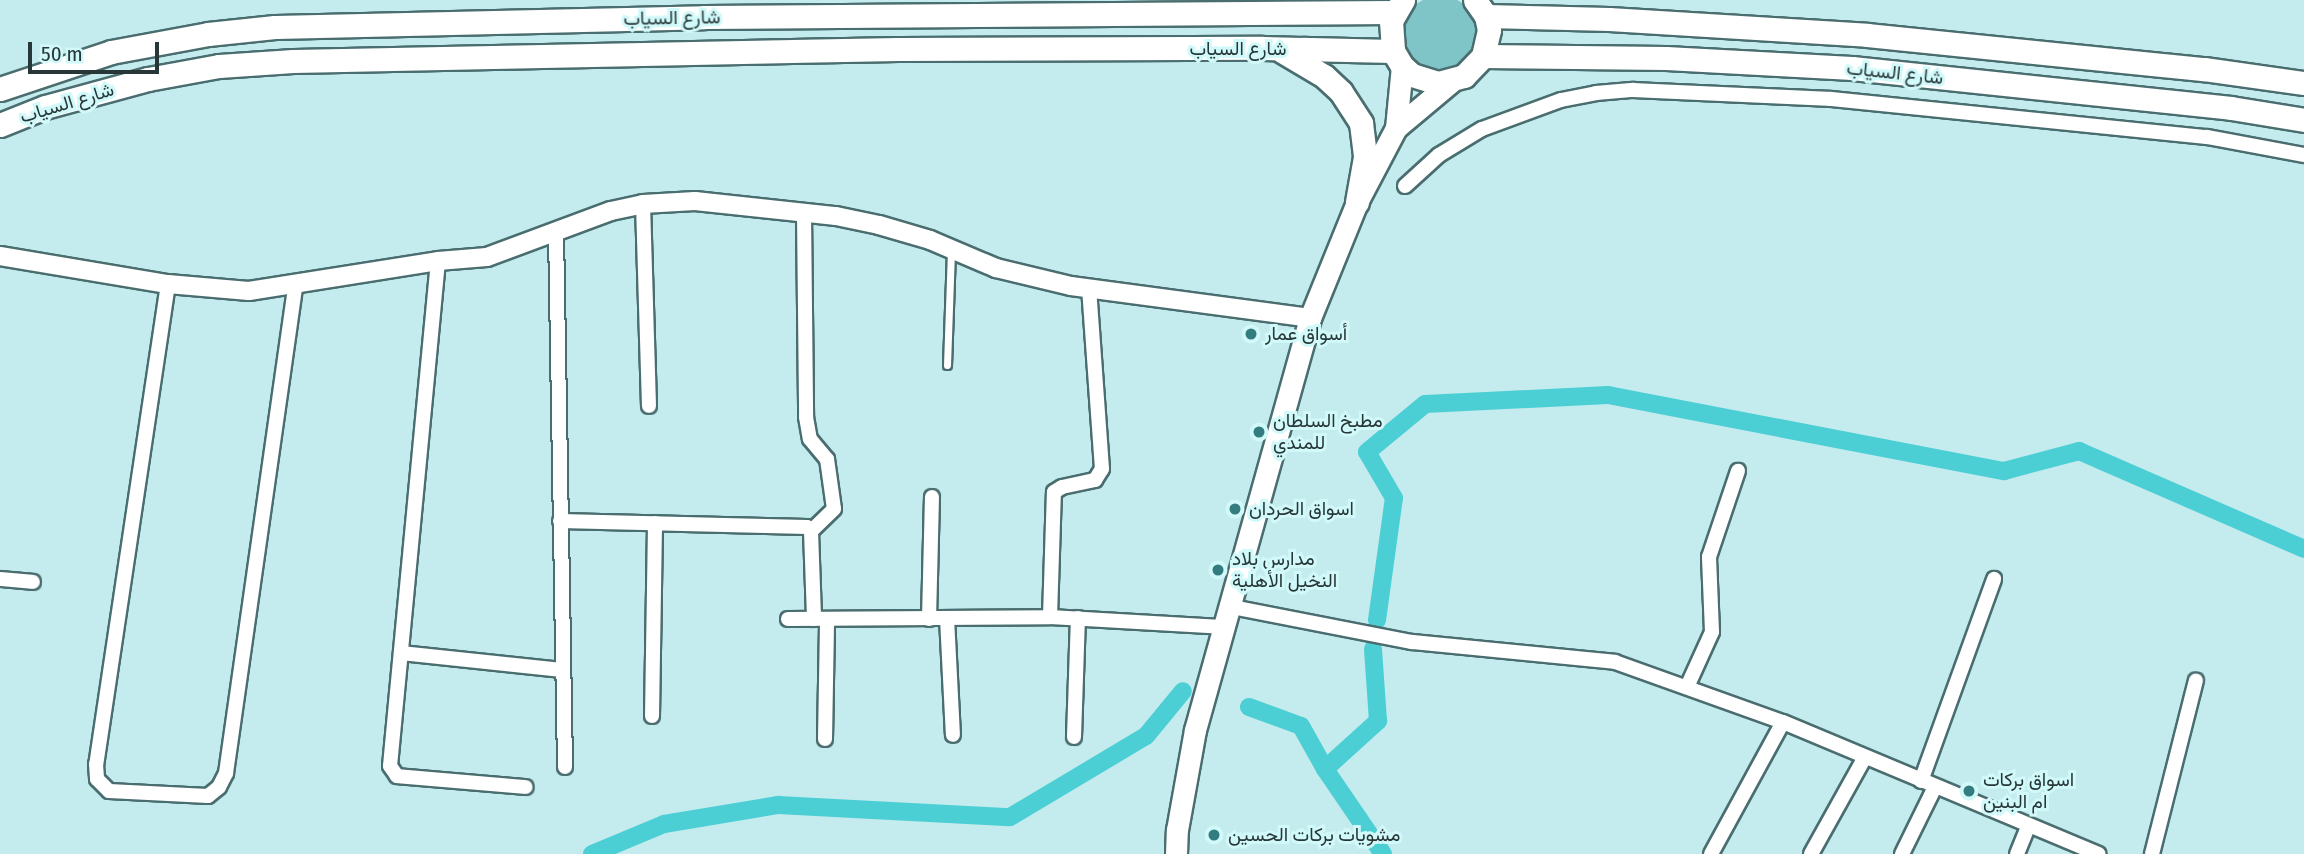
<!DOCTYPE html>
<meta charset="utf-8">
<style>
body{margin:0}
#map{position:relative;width:2304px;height:854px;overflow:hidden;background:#c4ebed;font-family:"Fira Sans Condensed",Vazirmatn,sans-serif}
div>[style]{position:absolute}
.green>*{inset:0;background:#7fc5c8}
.round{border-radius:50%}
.canal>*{height:18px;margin:-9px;padding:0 9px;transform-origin:9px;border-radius:9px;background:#4bcfd5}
.roads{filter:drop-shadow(2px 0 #4a6d6f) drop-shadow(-2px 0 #4a6d6f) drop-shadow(0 2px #4a6d6f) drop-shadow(0 -2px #4a6d6f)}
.service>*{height:7px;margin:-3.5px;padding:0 3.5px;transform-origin:3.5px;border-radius:3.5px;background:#fff}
.minor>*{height:14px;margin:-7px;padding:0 7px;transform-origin:7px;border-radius:7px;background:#fff}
.tertiary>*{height:18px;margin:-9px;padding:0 9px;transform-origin:9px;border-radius:9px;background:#fff}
.secondary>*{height:21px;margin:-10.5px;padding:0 10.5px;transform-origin:10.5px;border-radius:10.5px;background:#fff}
.primary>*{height:23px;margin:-11.5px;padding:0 11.5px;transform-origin:11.5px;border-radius:11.5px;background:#fff}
.dots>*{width:19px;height:19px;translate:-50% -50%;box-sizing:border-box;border:4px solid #d1f9fa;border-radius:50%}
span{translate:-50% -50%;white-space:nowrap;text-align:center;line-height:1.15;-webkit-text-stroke:6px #d1f9fa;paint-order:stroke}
.street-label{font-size:19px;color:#273637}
.poi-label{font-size:19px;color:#273637}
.left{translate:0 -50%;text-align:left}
.scale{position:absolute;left:28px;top:42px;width:131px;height:32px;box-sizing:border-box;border:4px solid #273637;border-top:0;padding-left:9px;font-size:21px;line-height:24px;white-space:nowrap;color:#273637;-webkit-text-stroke:5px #d1f9fa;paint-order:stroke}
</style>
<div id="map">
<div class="green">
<i class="round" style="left:1401px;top:-4px;width:78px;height:78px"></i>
</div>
<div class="canal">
<i style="left:1377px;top:620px;width:123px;rotate:-82.1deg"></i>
<i style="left:1394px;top:498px;width:53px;rotate:-120.4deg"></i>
<i style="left:1367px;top:452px;width:75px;rotate:-39.6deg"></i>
<i style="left:1425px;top:404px;width:183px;rotate:-2.8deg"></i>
<i style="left:1608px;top:395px;width:403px;rotate:10.9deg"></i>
<i style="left:2004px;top:471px;width:78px;rotate:-14.9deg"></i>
<i style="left:2079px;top:451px;width:245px;rotate:23.5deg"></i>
<i style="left:1249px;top:707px;width:55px;rotate:20.1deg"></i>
<i style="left:1301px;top:726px;width:49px;rotate:60.8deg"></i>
<i style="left:1325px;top:769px;width:103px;rotate:55.7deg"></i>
<i style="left:1325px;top:769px;width:72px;rotate:-42.2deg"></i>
<i style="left:1378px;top:721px;width:72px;rotate:-94deg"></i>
<i style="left:592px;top:854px;width:78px;rotate:-22.6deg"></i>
<i style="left:664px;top:824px;width:116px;rotate:-9.5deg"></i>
<i style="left:778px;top:805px;width:232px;rotate:3deg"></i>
<i style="left:1010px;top:817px;width:158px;rotate:-30.8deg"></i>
<i style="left:1146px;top:736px;width:58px;rotate:-50.6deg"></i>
</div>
<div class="roads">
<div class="service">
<i style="left:947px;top:365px;width:116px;rotate:-88deg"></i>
</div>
<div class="minor">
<i style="left:1405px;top:186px;width:46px;rotate:-42.4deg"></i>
<i style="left:1439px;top:155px;width:50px;rotate:-31.2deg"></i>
<i style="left:1482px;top:129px;width:84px;rotate:-20.2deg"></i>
<i style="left:1561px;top:100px;width:36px;rotate:-11deg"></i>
<i style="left:1596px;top:93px;width:38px;rotate:-5deg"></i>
<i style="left:1634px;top:90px;width:197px;rotate:2.6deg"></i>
<i style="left:1831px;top:99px;width:378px;rotate:5.8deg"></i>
<i style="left:2207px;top:137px;width:99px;rotate:10.5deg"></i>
<i style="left:643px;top:204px;width:202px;rotate:88.3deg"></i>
<i style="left:804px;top:213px;width:204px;rotate:89.4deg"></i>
<i style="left:806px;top:417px;width:22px;rotate:80deg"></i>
<i style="left:810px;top:439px;width:26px;rotate:50deg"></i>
<i style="left:827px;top:459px;width:50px;rotate:82deg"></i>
<i style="left:834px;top:509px;width:32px;rotate:136deg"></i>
<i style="left:556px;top:230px;width:537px;rotate:89.04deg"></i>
<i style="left:438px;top:261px;width:507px;rotate:95.43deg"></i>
<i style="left:390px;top:766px;width:12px;rotate:55deg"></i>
<i style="left:397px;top:776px;width:129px;rotate:4.9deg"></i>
<i style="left:168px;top:284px;width:485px;rotate:98.5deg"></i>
<i style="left:96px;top:764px;width:15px;rotate:86deg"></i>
<i style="left:97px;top:779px;width:17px;rotate:45deg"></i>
<i style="left:109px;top:791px;width:99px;rotate:2.9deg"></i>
<i style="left:208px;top:796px;width:14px;rotate:-39deg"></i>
<i style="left:219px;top:787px;width:16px;rotate:-63deg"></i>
<i style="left:226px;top:773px;width:492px;rotate:-81.9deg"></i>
<i style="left:560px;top:521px;width:247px;rotate:1.4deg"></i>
<i style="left:807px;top:527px;width:6px;rotate:45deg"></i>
<i style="left:811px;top:531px;width:88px;rotate:88deg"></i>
<i style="left:0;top:579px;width:33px;rotate:5deg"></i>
<i style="left:1232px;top:607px;width:183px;rotate:11deg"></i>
<i style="left:1412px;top:642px;width:204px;rotate:5.6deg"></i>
<i style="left:1615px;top:662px;width:178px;rotate:19.7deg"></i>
<i style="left:1783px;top:722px;width:342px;rotate:22.7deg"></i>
<i style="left:1050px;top:617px;width:125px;rotate:-88.2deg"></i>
<i style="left:1054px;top:492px;width:9px;rotate:-32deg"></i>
<i style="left:1062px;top:487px;width:34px;rotate:-12deg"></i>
<i style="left:1095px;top:480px;width:13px;rotate:-58deg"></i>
<i style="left:1102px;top:469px;width:181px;rotate:-94.1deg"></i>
<i style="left:947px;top:618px;width:117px;rotate:87.1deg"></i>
<i style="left:788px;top:619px;width:262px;rotate:-0.4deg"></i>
<i style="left:1050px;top:617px;width:176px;rotate:3.3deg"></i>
<i style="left:929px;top:619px;width:122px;rotate:-88.6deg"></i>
<i style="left:401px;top:653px;width:162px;rotate:6deg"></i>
<i style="left:1687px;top:687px;width:60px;rotate:-65.6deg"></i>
<i style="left:1712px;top:632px;width:75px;rotate:-92.3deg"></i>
<i style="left:1709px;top:557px;width:91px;rotate:-71.4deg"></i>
<i style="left:652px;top:716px;width:193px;rotate:-89.1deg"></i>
<i style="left:1074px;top:737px;width:119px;rotate:-88.1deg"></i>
<i style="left:825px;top:739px;width:120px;rotate:-89deg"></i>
<i style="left:1921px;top:781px;width:215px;rotate:-70.1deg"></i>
<i style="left:1711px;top:854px;width:150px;rotate:-61.4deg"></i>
<i style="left:1811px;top:854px;width:111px;rotate:-60.9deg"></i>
<i style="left:1902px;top:854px;width:75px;rotate:-63.8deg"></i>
<i style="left:2017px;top:854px;width:31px;rotate:-68deg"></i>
<i style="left:2152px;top:854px;width:179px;rotate:-75.8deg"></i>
</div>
<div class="tertiary">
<i style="left:0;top:256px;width:170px;rotate:9.5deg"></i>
<i style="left:168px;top:284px;width:81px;rotate:4.9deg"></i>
<i style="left:249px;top:291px;width:191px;rotate:-9deg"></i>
<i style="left:438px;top:261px;width:49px;rotate:-4.7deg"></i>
<i style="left:487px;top:257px;width:132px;rotate:-20.4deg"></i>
<i style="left:611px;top:211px;width:33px;rotate:-12deg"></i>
<i style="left:643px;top:204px;width:52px;rotate:-3.3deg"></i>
<i style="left:695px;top:201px;width:142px;rotate:6.1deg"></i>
<i style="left:836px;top:216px;width:44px;rotate:11.8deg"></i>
<i style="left:879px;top:225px;width:53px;rotate:16.4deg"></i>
<i style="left:930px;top:240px;width:72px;rotate:23deg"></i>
<i style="left:996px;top:268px;width:77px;rotate:13.5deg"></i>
<i style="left:1071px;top:286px;width:241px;rotate:7.6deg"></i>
</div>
<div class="secondary">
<i style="left:1396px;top:128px;width:72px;rotate:-39.9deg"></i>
<i style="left:1176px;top:854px;width:24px;rotate:-88deg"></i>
<i style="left:1177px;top:830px;width:102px;rotate:-79.8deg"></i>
<i style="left:1195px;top:730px;width:428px;rotate:-74.4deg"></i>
<i style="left:1310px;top:318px;width:125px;rotate:-67.9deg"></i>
<i style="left:1357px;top:202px;width:84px;rotate:-62.2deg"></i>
<i style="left:1396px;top:128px;width:62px;rotate:-84.5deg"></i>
</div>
<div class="primary">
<i style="left:1403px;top:0;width:24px;rotate:120deg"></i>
<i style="left:1391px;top:21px;width:30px;rotate:86deg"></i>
<i style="left:1393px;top:51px;width:17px;rotate:59deg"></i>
<i style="left:1402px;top:66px;width:13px;rotate:42deg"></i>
<i style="left:1412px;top:75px;width:27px;rotate:17deg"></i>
<i style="left:1438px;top:83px;width:27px;rotate:-15deg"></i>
<i style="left:1464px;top:76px;width:28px;rotate:-46deg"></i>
<i style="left:1483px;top:56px;width:27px;rotate:-77deg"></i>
<i style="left:1489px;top:30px;width:14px;rotate:-102deg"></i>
<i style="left:1486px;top:16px;width:19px;rotate:-125deg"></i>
<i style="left:1486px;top:16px;width:123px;rotate:1.4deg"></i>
<i style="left:1609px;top:19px;width:258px;rotate:3.5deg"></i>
<i style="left:1867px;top:35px;width:339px;rotate:5.8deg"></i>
<i style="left:2204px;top:69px;width:101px;rotate:8deg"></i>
<i style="left:1282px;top:51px;width:49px;rotate:30.8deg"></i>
<i style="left:1324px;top:76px;width:23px;rotate:43deg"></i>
<i style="left:1341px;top:92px;width:37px;rotate:57deg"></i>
<i style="left:1361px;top:123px;width:34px;rotate:83deg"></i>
<i style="left:1365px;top:157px;width:46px;rotate:100.1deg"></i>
<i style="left:1483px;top:56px;width:183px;rotate:0.6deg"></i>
<i style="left:1666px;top:58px;width:186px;rotate:3.1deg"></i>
<i style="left:1852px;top:68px;width:381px;rotate:6deg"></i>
<i style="left:2231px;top:108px;width:74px;rotate:9.3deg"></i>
<i style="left:0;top:89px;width:117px;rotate:-18.4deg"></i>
<i style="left:111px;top:52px;width:99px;rotate:-10.5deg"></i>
<i style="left:208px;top:34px;width:67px;rotate:-6deg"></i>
<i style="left:275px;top:27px;width:429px;rotate:-1.3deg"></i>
<i style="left:704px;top:17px;width:691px;rotate:-0.41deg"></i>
<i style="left:0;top:125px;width:48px;rotate:-21.8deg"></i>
<i style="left:45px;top:107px;width:107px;rotate:-15.2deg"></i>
<i style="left:148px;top:79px;width:72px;rotate:-10.4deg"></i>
<i style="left:219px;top:66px;width:74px;rotate:-3.9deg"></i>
<i style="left:293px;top:61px;width:605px;rotate:-1.14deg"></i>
<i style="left:898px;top:49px;width:364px;rotate:-0.2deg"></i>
<i style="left:1262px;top:48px;width:131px;rotate:1.3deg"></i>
</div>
</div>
<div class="dots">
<i style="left:1251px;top:334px;background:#337c7f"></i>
<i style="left:1259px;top:432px;background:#337c7f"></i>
<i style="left:1235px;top:509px;background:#337c7f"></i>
<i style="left:1218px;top:570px;background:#337c7f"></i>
<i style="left:1969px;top:791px;background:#337c7f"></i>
<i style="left:1214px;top:835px;background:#337c7f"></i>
</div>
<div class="street-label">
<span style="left:672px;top:18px;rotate:-1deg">شارع السياب</span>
<span style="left:1238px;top:49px">شارع السياب</span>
<span style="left:1895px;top:73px;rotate:6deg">شارع السياب</span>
<span style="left:67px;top:103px;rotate:-17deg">شارع السياب</span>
</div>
<div class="poi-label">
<span class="left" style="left:1265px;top:334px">أسواق عمار</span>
<span class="left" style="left:1273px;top:432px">مطبخ السلطان<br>للمندي</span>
<span class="left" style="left:1249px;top:509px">اسواق الحردان</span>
<span class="left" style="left:1232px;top:570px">مدارس بلاد<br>النخيل الأهلية</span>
<span class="left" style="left:1983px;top:791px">اسواق بركات<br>ام البنين</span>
<span class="left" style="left:1228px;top:835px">مشويات بركات الحسين</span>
</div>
<div class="scale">50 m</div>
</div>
